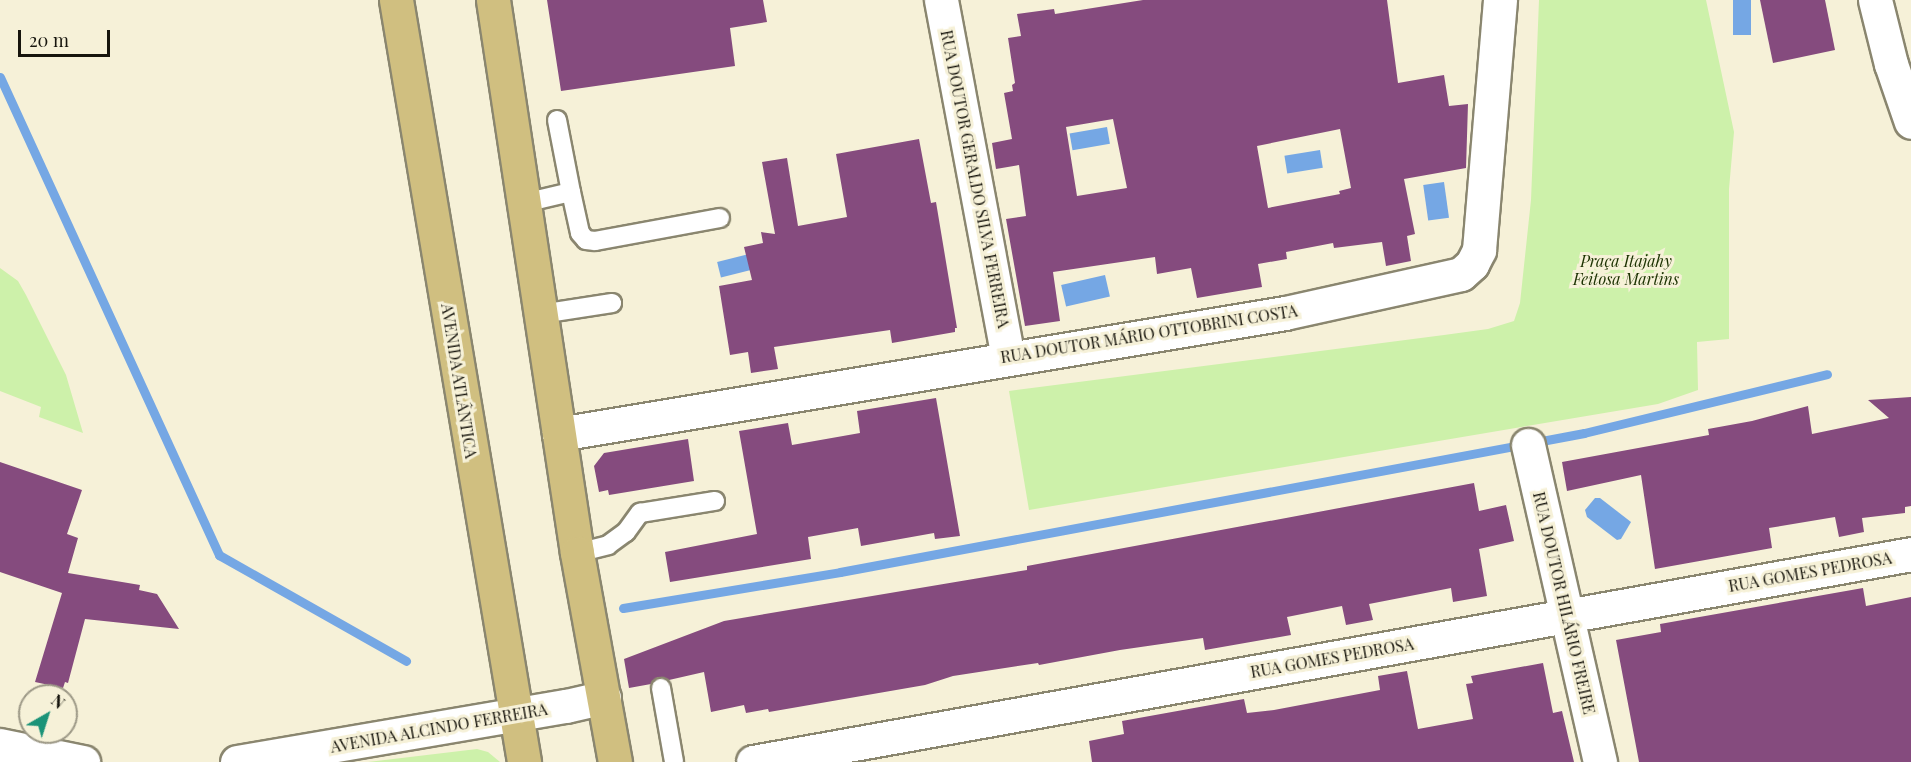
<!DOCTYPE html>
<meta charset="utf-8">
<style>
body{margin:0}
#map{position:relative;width:1911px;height:762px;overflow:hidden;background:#f6f1d8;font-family:"Playfair Display",serif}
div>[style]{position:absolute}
.green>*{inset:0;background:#cdf1aa}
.water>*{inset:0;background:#75a7e4;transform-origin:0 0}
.stream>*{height:9px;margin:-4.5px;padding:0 4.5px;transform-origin:4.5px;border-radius:4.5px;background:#75a7e4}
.building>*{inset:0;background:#854b7e}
.roads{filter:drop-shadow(2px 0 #8a866f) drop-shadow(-2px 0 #8a866f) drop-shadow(0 2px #8a866f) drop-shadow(0 -2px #8a866f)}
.lane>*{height:18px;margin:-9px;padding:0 9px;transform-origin:9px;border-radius:9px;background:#fff}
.street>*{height:33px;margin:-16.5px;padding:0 16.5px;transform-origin:16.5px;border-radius:16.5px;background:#fff}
.primary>*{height:33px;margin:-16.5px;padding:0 16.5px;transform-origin:16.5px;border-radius:16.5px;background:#d0bf80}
span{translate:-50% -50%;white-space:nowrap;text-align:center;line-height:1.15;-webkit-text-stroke:6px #f6f1d8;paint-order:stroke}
.street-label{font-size:16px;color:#17150d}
.park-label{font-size:16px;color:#1b3100;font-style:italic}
.north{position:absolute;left:18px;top:684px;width:60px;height:60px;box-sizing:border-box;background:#f6f1d8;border:2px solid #9d9987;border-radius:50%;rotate:39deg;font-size:16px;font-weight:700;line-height:24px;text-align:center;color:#17150d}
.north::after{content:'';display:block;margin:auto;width:21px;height:27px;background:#1b9378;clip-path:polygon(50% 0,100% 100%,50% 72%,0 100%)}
.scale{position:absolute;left:18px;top:30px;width:92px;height:27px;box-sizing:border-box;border:3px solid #17150d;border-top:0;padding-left:8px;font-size:18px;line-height:21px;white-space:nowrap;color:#17150d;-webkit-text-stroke:4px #f6f1d8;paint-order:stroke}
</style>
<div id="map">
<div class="green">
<i style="clip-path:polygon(1539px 0,1706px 0,1734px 132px,1729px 189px,1729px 339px,1697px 342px,1698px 390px,1658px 404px,1029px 510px,1009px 391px,1444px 335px,1488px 329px,1514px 321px,1520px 303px,1531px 200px)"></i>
<i style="clip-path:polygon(0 268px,18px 281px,26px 295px,66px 375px,83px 433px,39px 417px,41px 407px,0 391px)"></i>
<i style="clip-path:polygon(477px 749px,488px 752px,500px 762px,368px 762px)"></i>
</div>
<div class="water">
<i style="left:1733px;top:0;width:18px;height:35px"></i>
<i style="left:1107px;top:127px;width:17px;height:38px;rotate:80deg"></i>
<i style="left:1320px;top:150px;width:18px;height:36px;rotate:81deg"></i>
<i style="left:1444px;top:182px;width:36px;height:21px;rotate:82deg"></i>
<i style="left:753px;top:253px;width:16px;height:37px;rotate:76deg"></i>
<i style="left:1105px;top:275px;width:22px;height:45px;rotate:77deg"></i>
<i style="clip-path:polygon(1595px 498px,1600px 498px,1631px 522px,1621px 539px,1617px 540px,1587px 517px,1585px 510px)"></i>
</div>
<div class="stream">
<i style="left:0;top:77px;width:526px;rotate:65.38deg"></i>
<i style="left:219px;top:555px;width:215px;rotate:29.5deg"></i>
<i style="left:623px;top:608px;width:220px;rotate:-9.4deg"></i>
<i style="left:840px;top:572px;width:757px;rotate:-10.58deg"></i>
<i style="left:1584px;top:433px;width:250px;rotate:-13.6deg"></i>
</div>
<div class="building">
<i style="clip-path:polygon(547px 0,763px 0,767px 22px,730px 28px,735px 66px,561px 91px)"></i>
<i style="clip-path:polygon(evenodd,1143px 0,1387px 0,1398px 83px,1444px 75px,1449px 106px,1468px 104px,1466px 168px,1404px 179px,1415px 234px,1407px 236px,1411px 261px,1386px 266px,1382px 242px,1334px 248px,1333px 243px,1286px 252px,1287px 259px,1258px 264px,1262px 287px,1197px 298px,1191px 268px,1157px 274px,1155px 257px,1053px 272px,1060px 321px,1025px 326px,1006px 219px,1026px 216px,1019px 165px,996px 169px,992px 143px,1012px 139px,1004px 93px,1013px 91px,1012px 85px,1015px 83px,1008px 38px,1021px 36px,1017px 14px,1054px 9px,1055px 14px,1143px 0,1113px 119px,1127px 188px,1077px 196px,1066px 127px,1113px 119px,1143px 0,1340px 129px,1351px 188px,1339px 191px,1340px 194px,1268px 208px,1257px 146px,1340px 129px)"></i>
<i style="clip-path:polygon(1760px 0,1825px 0,1835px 50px,1773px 63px)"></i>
<i style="clip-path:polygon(919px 139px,931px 203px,936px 202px,957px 328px,955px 328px,955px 332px,892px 343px,890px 330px,774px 347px,778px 369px,751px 373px,748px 352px,730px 355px,719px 286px,752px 280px,744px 247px,763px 243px,761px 232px,775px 234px,762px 162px,787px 158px,798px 226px,847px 217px,836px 154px)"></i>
<i style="clip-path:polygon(1911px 397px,1911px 506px,1905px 507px,1905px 513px,1862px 518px,1864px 532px,1839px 537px,1835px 517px,1769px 528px,1772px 548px,1655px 569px,1641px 475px,1567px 491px,1562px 462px,1709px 435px,1708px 429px,1752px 421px,1808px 406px,1812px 434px,1889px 418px,1868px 400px)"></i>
<i style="clip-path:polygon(936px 398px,960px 536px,935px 539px,934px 533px,861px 546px,858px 528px,808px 537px,811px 559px,670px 582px,665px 552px,757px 534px,739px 431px,788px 423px,792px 445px,860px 433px,857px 411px)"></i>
<i style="clip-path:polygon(688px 439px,694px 481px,609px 495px,608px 490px,599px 492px,594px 466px,604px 453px)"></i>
<i style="clip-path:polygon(0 462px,82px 490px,67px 534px,78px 538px,68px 573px,140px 585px,139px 590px,157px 594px,179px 629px,85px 619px,68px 683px,65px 682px,63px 688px,35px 682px,62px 593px,0 572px)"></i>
<i style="clip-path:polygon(1474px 483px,1479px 511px,1506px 505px,1514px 541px,1479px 549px,1487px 596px,1453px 602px,1451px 588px,1369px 604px,1373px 620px,1346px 625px,1342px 606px,1287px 617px,1291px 635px,1205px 650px,1203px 638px,1120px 650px,1039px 665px,1038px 663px,953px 676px,925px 685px,769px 712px,768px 709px,746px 713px,744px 705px,711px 712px,704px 672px,669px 680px,658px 677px,651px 684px,629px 688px,624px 659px,724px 621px,1027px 570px,1027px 566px)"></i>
<i style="clip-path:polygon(1863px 588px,1866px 606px,1911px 597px,1911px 762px,1639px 762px,1616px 640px,1661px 632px,1660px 624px)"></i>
<i style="clip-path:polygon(1543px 663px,1553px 713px,1562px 711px,1574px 762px,1092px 762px,1089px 741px,1124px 734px,1122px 721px,1244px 699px,1247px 713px,1274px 710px,1380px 690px,1378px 676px,1407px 671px,1418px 729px,1473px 719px,1466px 684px,1473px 683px,1471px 676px)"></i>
</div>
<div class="roads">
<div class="lane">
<i style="left:557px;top:120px;width:73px;rotate:79deg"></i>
<i style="left:524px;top:203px;width:48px;rotate:-13.2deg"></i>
<i style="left:571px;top:192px;width:42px;rotate:77.6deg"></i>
<i style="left:580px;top:233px;width:9px;rotate:49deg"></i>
<i style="left:586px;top:240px;width:9px;rotate:6deg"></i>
<i style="left:595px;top:241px;width:127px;rotate:-10.4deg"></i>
<i style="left:541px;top:314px;width:72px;rotate:-8.8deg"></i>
<i style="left:577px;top:553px;width:32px;rotate:-14deg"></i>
<i style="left:608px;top:545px;width:22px;rotate:-36deg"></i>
<i style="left:626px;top:532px;width:24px;rotate:-54deg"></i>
<i style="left:640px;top:513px;width:76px;rotate:-9.1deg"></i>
<i style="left:661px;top:688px;width:75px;rotate:80deg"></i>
</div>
<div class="street">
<i style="left:941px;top:0;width:363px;rotate:79.4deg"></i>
<i style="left:1875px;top:0;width:66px;rotate:76deg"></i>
<i style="left:1891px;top:64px;width:61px;rotate:71deg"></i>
<i style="left:559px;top:434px;width:736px;rotate:-9.46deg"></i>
<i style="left:1285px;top:313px;width:180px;rotate:-12.5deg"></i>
<i style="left:1461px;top:274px;width:15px;rotate:-42deg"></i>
<i style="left:1472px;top:264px;width:16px;rotate:-63deg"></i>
<i style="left:1479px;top:250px;width:251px;rotate:-85.2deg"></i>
<i style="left:1528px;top:445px;width:325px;rotate:77.2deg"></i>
<i style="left:0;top:745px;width:85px;rotate:11.6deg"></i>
<i style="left:237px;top:762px;width:334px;rotate:-9.7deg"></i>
<i style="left:566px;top:706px;width:39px;rotate:-13deg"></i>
<i style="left:753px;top:762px;width:1177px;rotate:-10.18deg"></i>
</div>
<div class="primary">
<i style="left:396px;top:0;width:773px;rotate:80.46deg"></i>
<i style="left:493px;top:0;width:559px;rotate:81.36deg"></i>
<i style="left:577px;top:553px;width:212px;rotate:79.7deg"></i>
</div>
</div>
<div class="street-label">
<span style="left:975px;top:179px;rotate:79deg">RUA DOUTOR GERALDO SILVA FERREIRA</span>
<span style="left:1149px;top:334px;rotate:-9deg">RUA DOUTOR MÁRIO OTTOBRINI COSTA</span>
<span style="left:459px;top:381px;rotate:81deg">AVENIDA ATLÂNTICA</span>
<span style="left:1810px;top:572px;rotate:-10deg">RUA GOMES PEDROSA</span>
<span style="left:1564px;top:603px;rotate:77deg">RUA DOUTOR HILÁRIO FREIRE</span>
<span style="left:1332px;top:658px;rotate:-10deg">RUA GOMES PEDROSA</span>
<span style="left:439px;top:728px;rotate:-10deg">AVENIDA ALCINDO FERREIRA</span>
</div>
<div class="park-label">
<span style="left:1626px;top:270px">Praça Itajahy<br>Feitosa Martins</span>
</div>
<div class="north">N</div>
<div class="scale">20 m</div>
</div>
